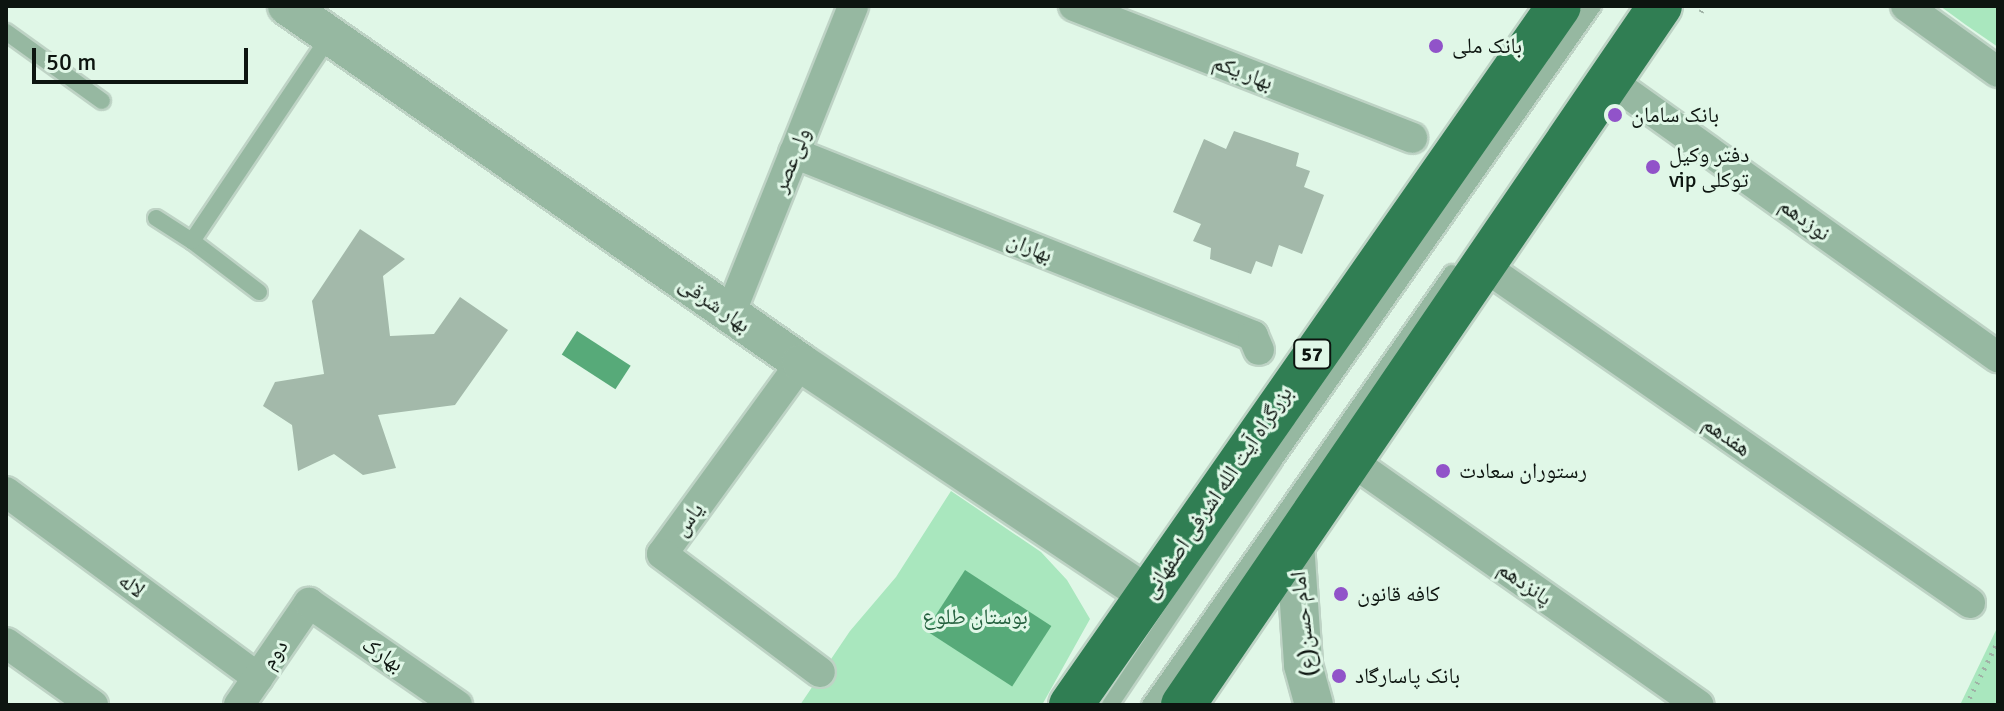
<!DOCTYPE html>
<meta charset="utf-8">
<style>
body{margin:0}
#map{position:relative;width:2004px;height:711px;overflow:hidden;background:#e0f7e7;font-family:Signika,"Noto Naskh Arabic",sans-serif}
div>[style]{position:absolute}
.green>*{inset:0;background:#a9e7be}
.water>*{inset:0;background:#57aa79;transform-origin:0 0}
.building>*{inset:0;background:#a3b9aa}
.path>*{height:5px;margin-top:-2.5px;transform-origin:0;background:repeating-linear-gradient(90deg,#9fb1a5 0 2px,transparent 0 8px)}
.roads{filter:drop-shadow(2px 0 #bed3c5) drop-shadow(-2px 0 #bed3c5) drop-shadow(0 2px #bed3c5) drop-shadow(0 -2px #bed3c5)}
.service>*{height:16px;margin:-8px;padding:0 8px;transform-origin:8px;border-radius:8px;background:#96b8a1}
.minor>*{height:30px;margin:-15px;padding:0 15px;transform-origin:15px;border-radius:15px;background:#96b8a1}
.tertiary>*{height:38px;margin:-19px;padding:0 19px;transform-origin:19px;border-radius:19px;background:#96b8a1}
.trunk>*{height:44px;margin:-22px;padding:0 22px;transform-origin:22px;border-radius:22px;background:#307e53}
.dots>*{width:22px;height:22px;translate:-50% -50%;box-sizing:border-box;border:4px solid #e0f7e7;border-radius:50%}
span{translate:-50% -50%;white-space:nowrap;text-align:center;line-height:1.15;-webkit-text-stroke:6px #e0f7e7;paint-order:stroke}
.shield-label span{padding:2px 6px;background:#e0f7e7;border:2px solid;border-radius:6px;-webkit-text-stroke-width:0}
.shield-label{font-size:20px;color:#0d1510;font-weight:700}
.poi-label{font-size:22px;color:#0d1510}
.left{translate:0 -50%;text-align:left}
.street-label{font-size:22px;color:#0d1510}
.park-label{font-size:22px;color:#24603e}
.frame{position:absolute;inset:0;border:8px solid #0d1510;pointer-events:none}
.scale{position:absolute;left:32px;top:48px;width:216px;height:36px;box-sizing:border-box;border:4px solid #0d1510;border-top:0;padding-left:10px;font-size:24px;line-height:28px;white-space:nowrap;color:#0d1510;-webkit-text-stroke:6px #e0f7e7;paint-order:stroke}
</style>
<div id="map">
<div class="green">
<i style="clip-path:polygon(1940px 6px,1998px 6px,1998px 47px,1966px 25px)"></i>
<i style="clip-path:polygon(951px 491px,1041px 552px,1067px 580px,1090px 619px,1042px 705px,800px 705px,850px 631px,896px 577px)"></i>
<i style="clip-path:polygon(1998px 626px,1998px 705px,1960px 705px)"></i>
</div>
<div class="water">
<i style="left:577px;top:331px;width:64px;height:28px;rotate:33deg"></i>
<i style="left:965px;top:570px;width:103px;height:72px;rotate:33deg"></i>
</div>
<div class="building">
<i style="clip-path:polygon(1234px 131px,1299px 153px,1296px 166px,1310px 171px,1304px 187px,1324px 195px,1302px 254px,1279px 245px,1272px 267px,1256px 261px,1251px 274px,1210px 259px,1211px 248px,1193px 241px,1201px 224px,1173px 212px,1204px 139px,1226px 149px)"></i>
<i style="clip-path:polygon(360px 229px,405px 259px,383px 276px,390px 336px,434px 334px,460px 297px,508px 330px,455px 405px,378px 415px,396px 468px,363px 475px,334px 454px,298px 471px,292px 425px,263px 406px,275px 382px,324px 374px,312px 301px)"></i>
</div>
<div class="path">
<i style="left:1701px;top:12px;width:7px;rotate:-63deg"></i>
<i style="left:1966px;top:705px;width:72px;rotate:-63.4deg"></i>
</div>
<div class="roads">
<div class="service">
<i style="left:6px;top:32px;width:118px;rotate:35.7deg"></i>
<i style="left:156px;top:218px;width:43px;rotate:32.6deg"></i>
<i style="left:259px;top:292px;width:84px;rotate:-142.7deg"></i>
<i style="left:192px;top:241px;width:247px;rotate:-56.1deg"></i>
<i style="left:1110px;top:705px;width:293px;rotate:-56.1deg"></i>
<i style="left:1273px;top:462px;width:557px;rotate:-54.94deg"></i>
<i style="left:1150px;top:705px;width:527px;rotate:-55.04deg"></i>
</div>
<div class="minor">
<i style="left:1074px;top:6px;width:363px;rotate:21.3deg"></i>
<i style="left:1906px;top:6px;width:113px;rotate:35.7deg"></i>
<i style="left:1612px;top:82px;width:474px;rotate:35.5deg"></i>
<i style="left:794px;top:153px;width:494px;rotate:21.7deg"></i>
<i style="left:1253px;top:336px;width:15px;rotate:67deg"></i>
<i style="left:1485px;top:267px;width:590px;rotate:34.71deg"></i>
<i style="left:730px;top:314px;width:332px;rotate:-68.2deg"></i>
<i style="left:801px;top:363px;width:236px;rotate:126deg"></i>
<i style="left:662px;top:554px;width:197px;rotate:36.8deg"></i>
<i style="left:1350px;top:460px;width:426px;rotate:35.1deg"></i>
<i style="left:6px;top:492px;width:313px;rotate:36.4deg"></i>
<i style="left:6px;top:643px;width:107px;rotate:35.5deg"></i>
<i style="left:239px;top:705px;width:124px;rotate:-55.5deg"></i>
<i style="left:309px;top:603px;width:180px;rotate:34.6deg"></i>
</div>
<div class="tertiary">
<i style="left:287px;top:6px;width:626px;rotate:34.78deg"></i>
<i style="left:801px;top:363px;width:417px;rotate:33.8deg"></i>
<i style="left:1295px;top:543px;width:122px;rotate:86.2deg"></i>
<i style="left:1303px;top:665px;width:41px;rotate:74.6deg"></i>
</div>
<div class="trunk">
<i style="left:1071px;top:705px;width:852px;rotate:-55.08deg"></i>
<i style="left:1183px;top:705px;width:846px;rotate:-55.69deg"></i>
</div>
</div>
<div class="dots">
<i style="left:1436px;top:46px;background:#9153c9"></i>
<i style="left:1615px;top:115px;background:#9153c9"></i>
<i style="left:1653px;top:167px;background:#9153c9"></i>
<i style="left:1443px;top:471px;background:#9153c9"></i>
<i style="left:1341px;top:594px;background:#9153c9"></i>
<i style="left:1339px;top:676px;background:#9153c9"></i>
</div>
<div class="shield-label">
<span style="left:1312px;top:354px">57</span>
</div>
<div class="poi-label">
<span class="left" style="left:1452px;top:46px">بانک ملی</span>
<span class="left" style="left:1631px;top:115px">بانک سامان</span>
<span class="left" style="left:1669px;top:167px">دفتر وکیل<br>vip توکلی</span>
<span class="left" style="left:1459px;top:471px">رستوران سعادت</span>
<span class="left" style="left:1357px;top:594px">کافه قانون</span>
<span class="left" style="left:1355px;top:676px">بانک پاسارگاد</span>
</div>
<div class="street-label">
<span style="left:1243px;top:72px;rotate:21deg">بهار یکم</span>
<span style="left:791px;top:160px;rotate:-68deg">ولی‌عصر</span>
<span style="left:1805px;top:219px;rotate:36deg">نوزدهم</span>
<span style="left:1030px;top:247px;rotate:22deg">بهاران</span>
<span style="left:715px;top:304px;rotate:35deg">بهار شرقی</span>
<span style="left:1727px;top:436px;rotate:35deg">هفدهم</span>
<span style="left:1217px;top:492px;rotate:-56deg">بزرگراه آیت الله اشرفی اصفهانی</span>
<span style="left:688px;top:519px;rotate:-54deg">یاس</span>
<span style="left:1525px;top:583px;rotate:35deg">پانزدهم</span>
<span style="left:132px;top:585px;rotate:36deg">لاله</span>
<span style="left:1303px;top:624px;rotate:-96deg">امام حسن(ع)</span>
<span style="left:274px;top:654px;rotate:-56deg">دوم</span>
<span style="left:383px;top:654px;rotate:34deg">بهارک</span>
</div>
<div class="park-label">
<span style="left:975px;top:617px">بوستان طلوع</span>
</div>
<div class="frame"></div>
<div class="scale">50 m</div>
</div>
